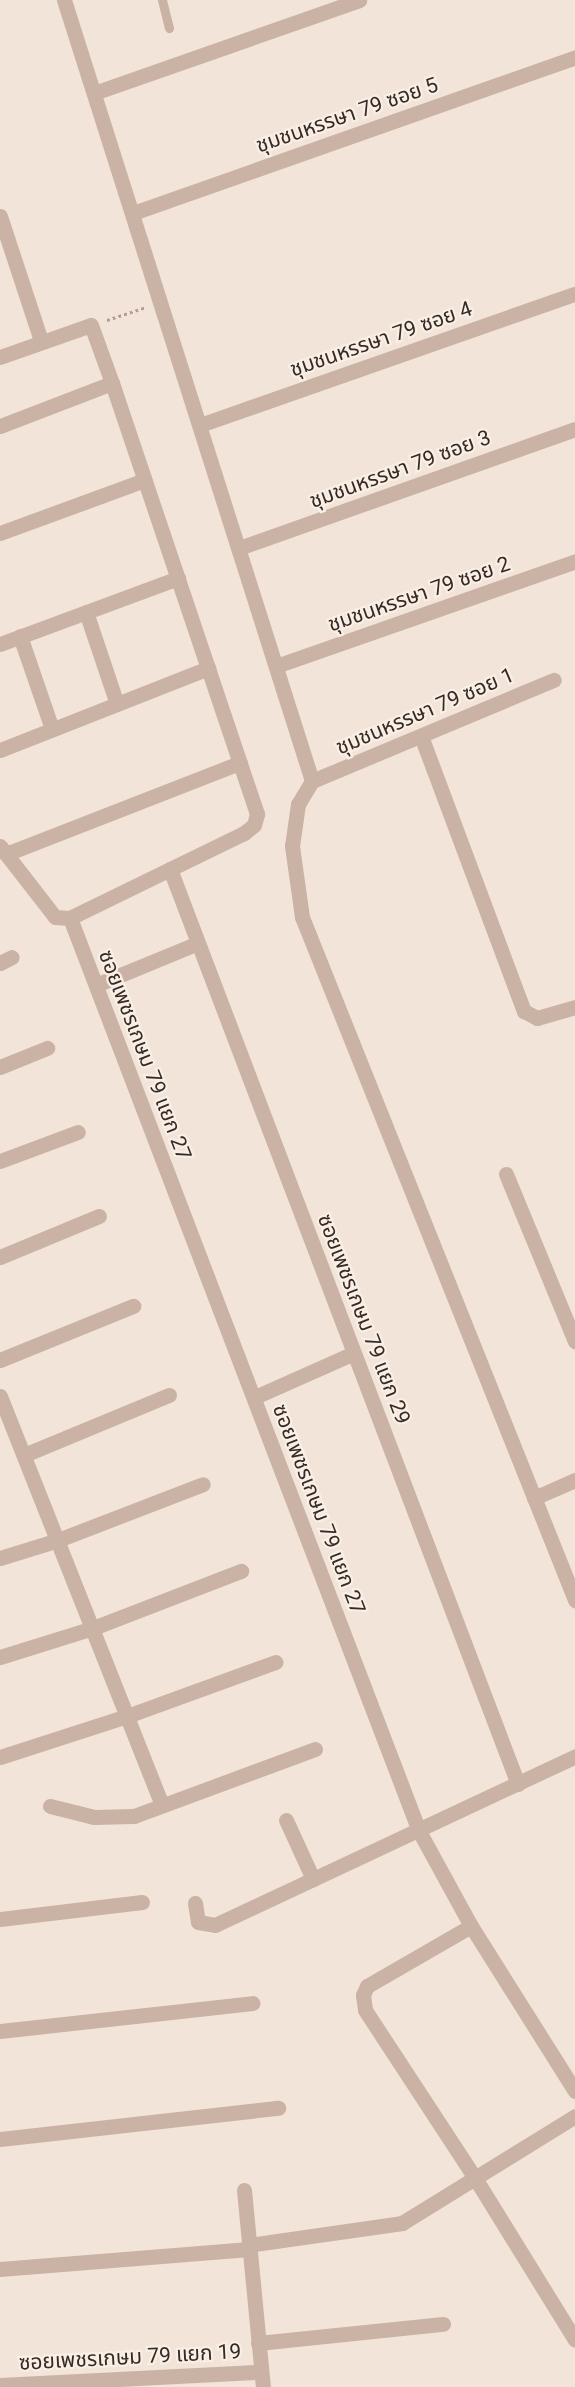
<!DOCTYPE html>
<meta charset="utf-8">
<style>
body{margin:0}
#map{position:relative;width:575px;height:2387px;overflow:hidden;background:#f2e4d9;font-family:Roboto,"Noto Sans Thai",sans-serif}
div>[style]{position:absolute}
.path>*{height:3px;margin-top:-1.5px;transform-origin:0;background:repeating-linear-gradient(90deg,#b59d8f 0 3px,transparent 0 6px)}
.lane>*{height:9px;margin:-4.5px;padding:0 4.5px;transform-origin:4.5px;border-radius:4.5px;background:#cab3a5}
.street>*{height:15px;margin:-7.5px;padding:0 7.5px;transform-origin:7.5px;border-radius:7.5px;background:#cab3a5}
span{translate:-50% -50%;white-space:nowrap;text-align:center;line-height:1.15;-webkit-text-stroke:4.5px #f9efe5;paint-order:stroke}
.street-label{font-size:21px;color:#352a26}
</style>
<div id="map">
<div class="path">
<i style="left:107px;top:320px;width:41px;rotate:-18.4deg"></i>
</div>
<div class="lane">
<i style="left:162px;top:0;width:29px;rotate:76deg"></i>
</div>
<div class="street">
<i style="left:64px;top:0;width:819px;rotate:72.38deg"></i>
<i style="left:312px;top:781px;width:27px;rotate:121deg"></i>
<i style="left:298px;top:804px;width:42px;rotate:98.1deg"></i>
<i style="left:292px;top:846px;width:72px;rotate:82deg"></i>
<i style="left:302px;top:917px;width:736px;rotate:68.21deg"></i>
<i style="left:94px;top:93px;width:281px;rotate:-19.3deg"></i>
<i style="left:133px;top:213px;width:469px;rotate:-19.4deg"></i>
<i style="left:0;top:216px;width:132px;rotate:71.8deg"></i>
<i style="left:0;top:357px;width:96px;rotate:-19.4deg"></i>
<i style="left:91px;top:325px;width:62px;rotate:70.1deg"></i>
<i style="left:200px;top:425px;width:397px;rotate:-19.3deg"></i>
<i style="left:0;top:426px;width:120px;rotate:-21deg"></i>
<i style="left:112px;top:383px;width:455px;rotate:71.4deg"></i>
<i style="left:257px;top:814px;width:11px;rotate:105deg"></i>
<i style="left:254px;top:825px;width:13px;rotate:141deg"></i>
<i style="left:244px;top:833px;width:194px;rotate:154deg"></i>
<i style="left:70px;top:918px;width:15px;rotate:-176deg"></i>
<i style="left:55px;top:917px;width:90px;rotate:-127.8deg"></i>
<i style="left:0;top:533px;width:154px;rotate:-20.1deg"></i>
<i style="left:239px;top:548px;width:356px;rotate:-19.5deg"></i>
<i style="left:86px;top:612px;width:97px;rotate:71.4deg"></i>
<i style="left:20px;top:636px;width:98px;rotate:71deg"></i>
<i style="left:0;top:644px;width:190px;rotate:-20.3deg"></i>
<i style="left:276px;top:666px;width:317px;rotate:-19.3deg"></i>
<i style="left:421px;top:736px;width:294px;rotate:69.5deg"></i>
<i style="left:524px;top:1011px;width:15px;rotate:28deg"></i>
<i style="left:537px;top:1018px;width:40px;rotate:-16deg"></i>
<i style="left:0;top:750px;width:224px;rotate:-21.5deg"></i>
<i style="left:312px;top:781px;width:262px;rotate:-22.7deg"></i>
<i style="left:6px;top:854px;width:251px;rotate:-21.3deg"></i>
<i style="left:170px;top:869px;width:979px;rotate:69.18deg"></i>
<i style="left:70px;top:918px;width:977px;rotate:69.08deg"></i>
<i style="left:419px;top:1831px;width:108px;rotate:61.3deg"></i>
<i style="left:471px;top:1926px;width:195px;rotate:57.8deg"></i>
<i style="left:0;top:963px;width:13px;rotate:-27deg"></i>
<i style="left:96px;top:985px;width:110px;rotate:-22.4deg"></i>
<i style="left:0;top:1067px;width:51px;rotate:-22deg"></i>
<i style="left:0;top:1161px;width:83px;rotate:-20.4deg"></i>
<i style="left:506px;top:1174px;width:181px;rotate:67.6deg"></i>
<i style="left:0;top:1257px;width:107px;rotate:-22.5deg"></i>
<i style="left:0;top:1360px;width:144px;rotate:-22.1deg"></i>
<i style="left:0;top:1396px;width:440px;rotate:68.4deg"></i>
<i style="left:255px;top:1397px;width:108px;rotate:-24deg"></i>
<i style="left:24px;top:1455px;width:157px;rotate:-22.5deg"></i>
<i style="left:534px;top:1498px;width:45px;rotate:-23.7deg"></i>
<i style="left:0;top:1558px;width:61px;rotate:-17.2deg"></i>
<i style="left:58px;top:1540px;width:155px;rotate:-21.1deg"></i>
<i style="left:0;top:1657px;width:97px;rotate:-17.3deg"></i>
<i style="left:93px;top:1628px;width:159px;rotate:-21.1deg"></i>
<i style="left:0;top:1757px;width:133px;rotate:-17.9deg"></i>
<i style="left:127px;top:1716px;width:158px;rotate:-20deg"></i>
<i style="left:50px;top:1806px;width:45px;rotate:14deg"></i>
<i style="left:94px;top:1817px;width:40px;rotate:-1.4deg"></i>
<i style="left:134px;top:1816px;width:193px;rotate:-20.3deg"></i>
<i style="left:286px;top:1820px;width:65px;rotate:65.4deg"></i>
<i style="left:195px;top:1903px;width:19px;rotate:81deg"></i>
<i style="left:198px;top:1922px;width:17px;rotate:10deg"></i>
<i style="left:215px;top:1925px;width:398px;rotate:-25.1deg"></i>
<i style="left:0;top:1919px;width:143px;rotate:-6.8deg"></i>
<i style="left:471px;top:1926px;width:120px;rotate:150deg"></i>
<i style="left:367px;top:1986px;width:10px;rotate:114deg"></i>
<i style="left:363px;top:1995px;width:15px;rotate:82deg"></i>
<i style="left:365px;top:2010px;width:201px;rotate:56.8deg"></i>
<i style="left:475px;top:2178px;width:190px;rotate:58.3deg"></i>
<i style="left:0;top:2031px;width:254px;rotate:-6.3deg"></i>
<i style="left:0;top:2139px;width:280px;rotate:-6.4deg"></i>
<i style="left:244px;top:2190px;width:198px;rotate:84.5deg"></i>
<i style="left:248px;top:2245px;width:156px;rotate:-8.1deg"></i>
<i style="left:402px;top:2223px;width:203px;rotate:-31.7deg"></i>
<i style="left:0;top:2269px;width:250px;rotate:-4.6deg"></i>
<i style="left:258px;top:2343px;width:186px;rotate:-5.9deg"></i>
<i style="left:0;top:2385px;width:261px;rotate:-2.9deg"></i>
</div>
<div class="street-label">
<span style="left:347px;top:115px;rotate:-19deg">ชุมชนหรรษา 79 ซอย 5</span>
<span style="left:381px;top:339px;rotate:-19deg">ชุมชนหรรษา 79 ซอย 4</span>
<span style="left:400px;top:469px;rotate:-20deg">ชุมชนหรรษา 79 ซอย 3</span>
<span style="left:419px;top:594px;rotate:-19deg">ชุมชนหรรษา 79 ซอย 2</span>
<span style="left:425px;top:711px;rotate:-23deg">ชุมชนหรรษา 79 ซอย 1</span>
<span style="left:145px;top:1055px;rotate:69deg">ซอยเพชรเกษม 79 แยก 27</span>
<span style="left:364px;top:1319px;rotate:69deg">ซอยเพชรเกษม 79 แยก 29</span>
<span style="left:319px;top:1509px;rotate:69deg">ซอยเพชรเกษม 79 แยก 27</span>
<span style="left:130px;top:2357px;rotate:-3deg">ซอยเพชรเกษม 79 แยก 19</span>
</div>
</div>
